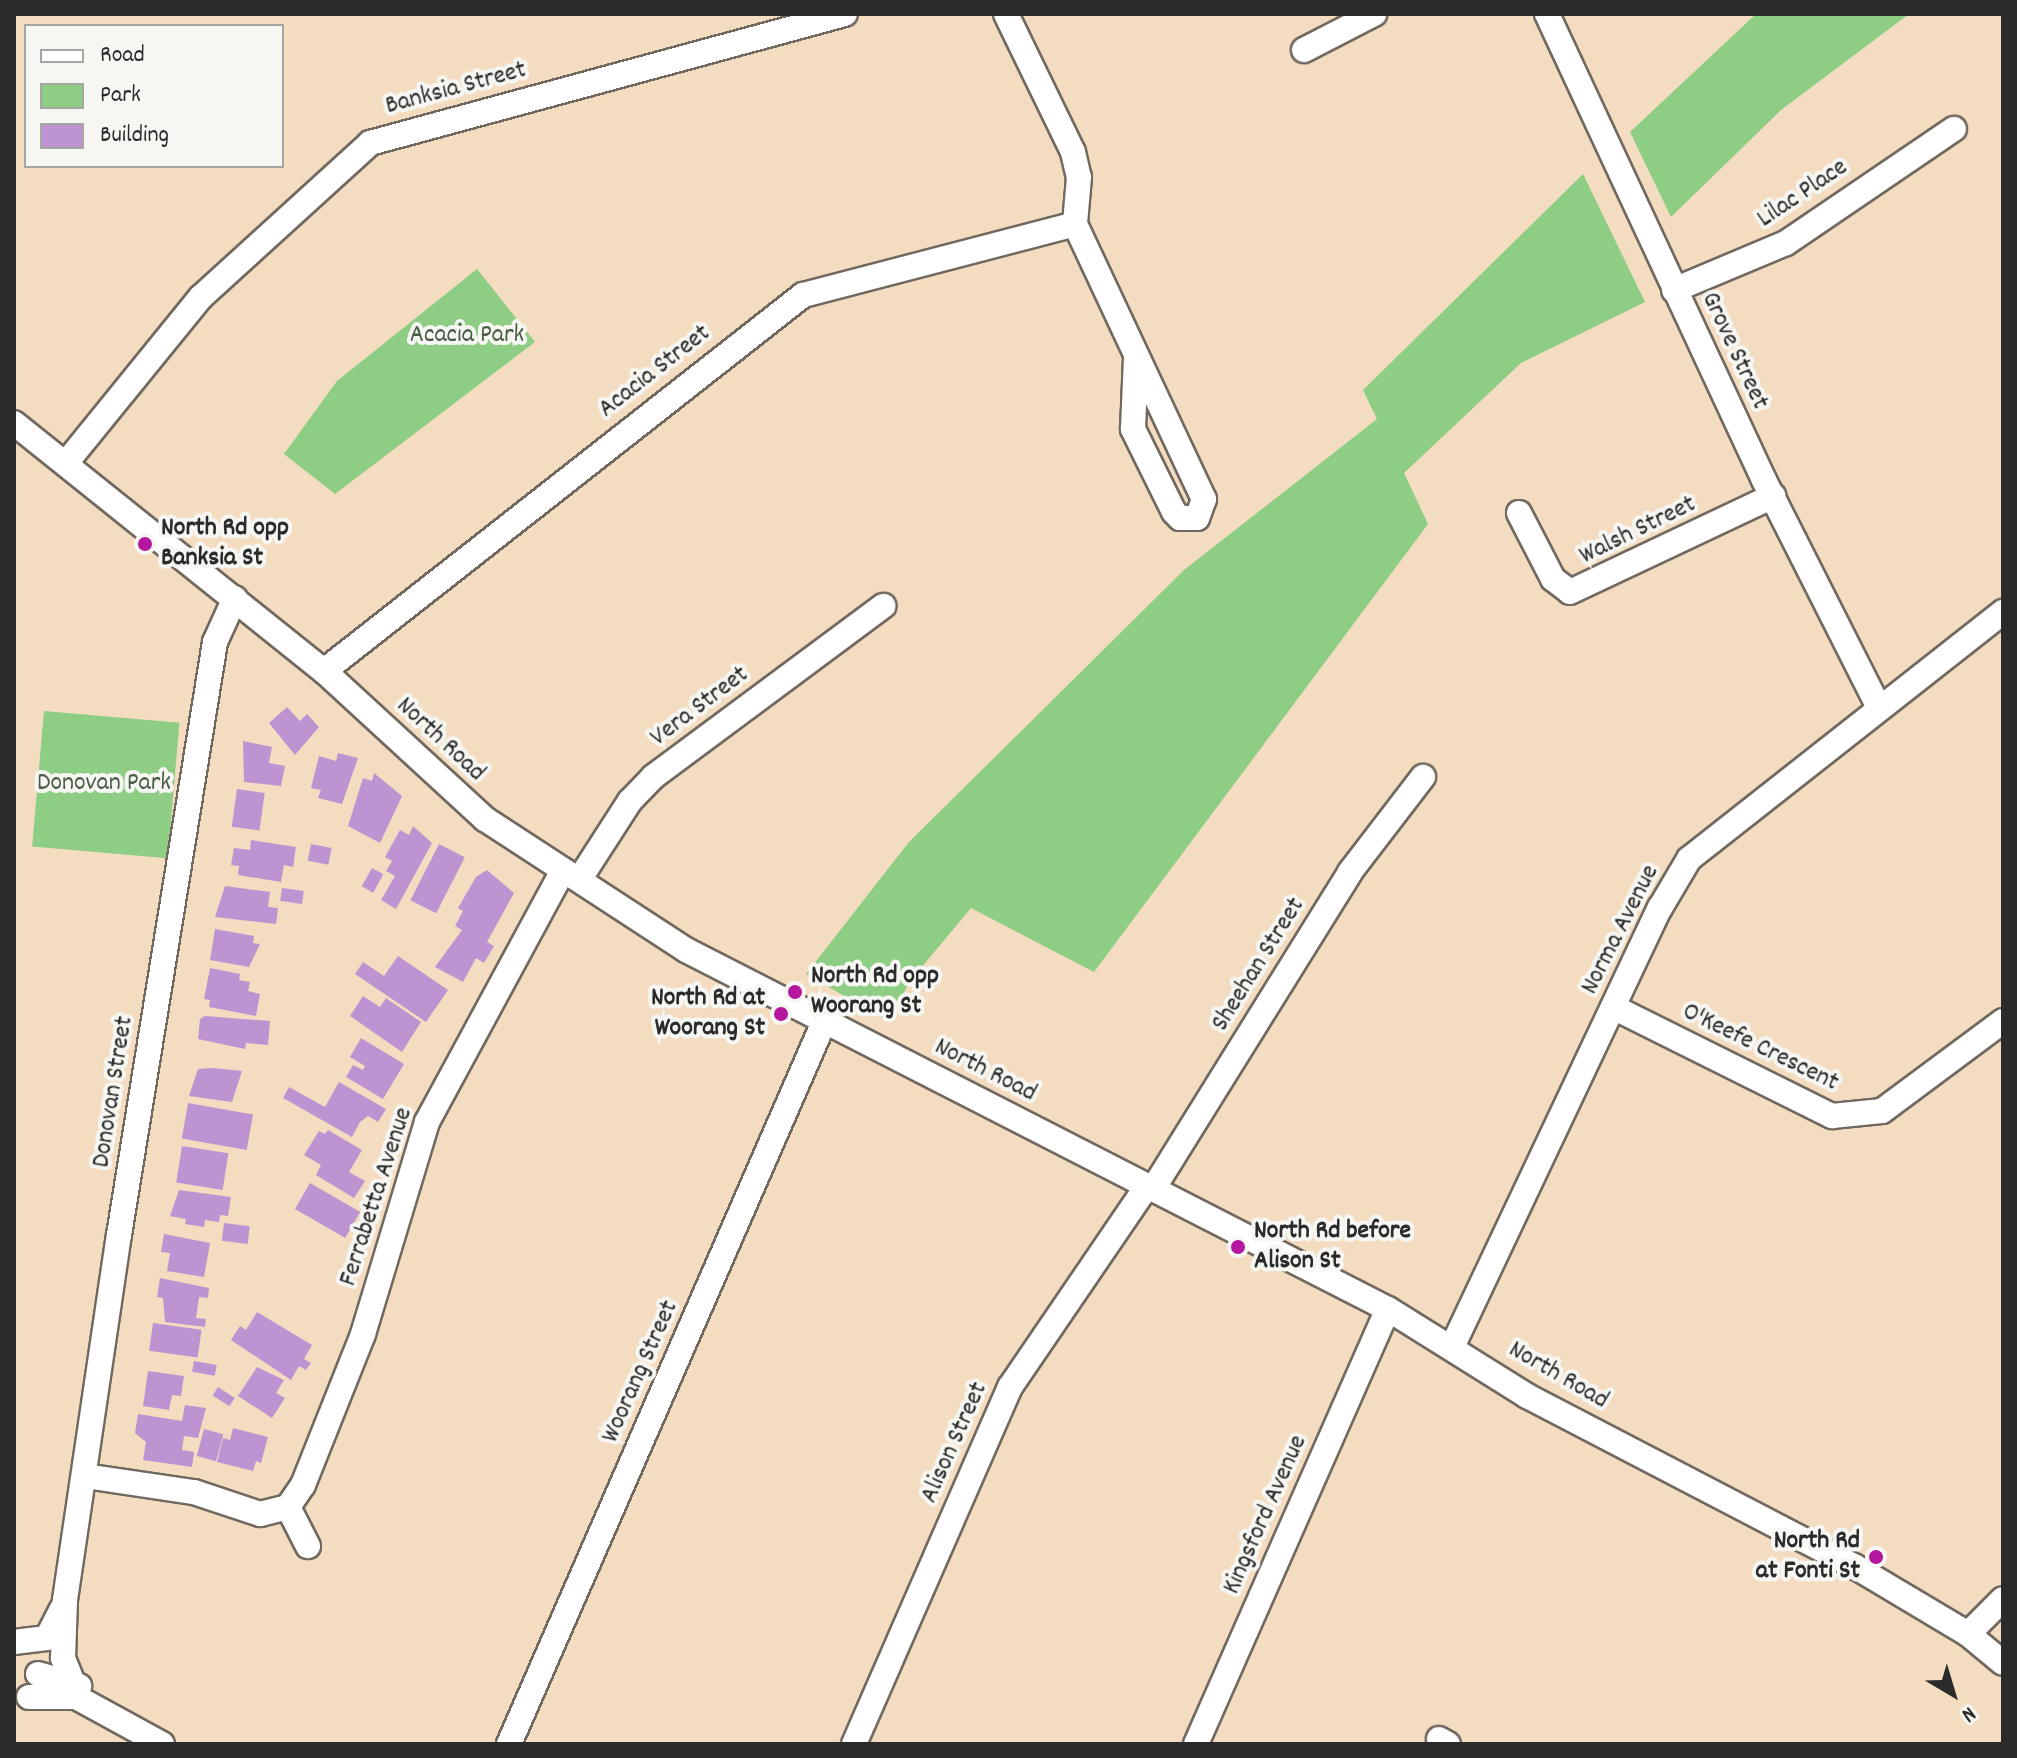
<!DOCTYPE html>
<style>
body{margin:0}
#map{position:relative;width:2017px;height:1758px;overflow:hidden;background:#f4dcc1;font-family:Dekko,sans-serif}
div>[style]{position:absolute}
.green>*{inset:0;background:#8dcd84;transform-origin:0 0}
.building>*{inset:0;background:#be93d1;transform-origin:0 0}
.roads{filter:drop-shadow(2px 0 #716960) drop-shadow(-2px 0 #716960) drop-shadow(0 2px #716960) drop-shadow(0 -2px #716960)}
.minor>*{height:24px;margin:-12px;padding:0 12px;transform-origin:12px;border-radius:12px;background:#fff}
.dots>*{width:22px;height:22px;translate:-50% -50%;box-sizing:border-box;border:4px solid #f6f6f2;border-radius:50%}
span{translate:-50% -50%;white-space:nowrap;text-align:center;line-height:1.15;-webkit-text-stroke:8px #f6f6f2;paint-order:stroke}
.street-label{font-size:26px;color:#2b2b2b}
.park-label{font-size:26px;color:#485c46}
.poi-label{font-size:26px;color:#2b2b2b;font-weight:700}
.left{translate:0 -50%;text-align:left}
.right{translate:-100% -50%;text-align:right}
.frame{position:absolute;inset:0;border:16px solid #2b2b2b;pointer-events:none}
.legend{position:absolute;left:24px;top:24px;width:260px;height:144px;box-sizing:border-box;background:#f6f6f2;border:2px solid #a5a5a2;margin:0;padding:10px 14px;list-style:none;font-size:24px;color:#2b2b2b}
.legend li{display:flex;align-items:center;gap:16px;height:40px}
.legend b{width:40px;border:2px solid #a5a5a2}
.north{position:absolute;left:1913px;top:1654px;width:80px;height:80px;-webkit-text-stroke:6px #f6f6f2;paint-order:stroke;rotate:142deg;font-size:22px;font-weight:700;line-height:32px;text-align:center;color:#2b2b2b}
.north::after{content:'';display:block;margin:auto;width:28px;height:36px;background:#2b2b2b;clip-path:polygon(50% 0,100% 100%,50% 72%,0 100%)}
</style>
<div id="map">
<div class="green">
<i style="clip-path:polygon(1756px 14px,1909px 14px,1781px 110px,1671px 217px,1630px 132px)"></i>
<i style="clip-path:polygon(1583px 174px,1645px 302px,1521px 363px,1404px 473px,1428px 524px,1094px 972px,971px 908px,911px 980px,888px 1021px,806px 974px,909px 842px,1184px 570px,1377px 419px,1363px 390px)"></i>
<i style="clip-path:polygon(477px 269px,535px 342px,335px 494px,284px 454px,337px 381px)"></i>
<i style="left:44px;top:711px;width:136px;height:136px;rotate:5deg"></i>
</div>
<div class="building">
<i style="clip-path:polygon(287px 707px,300px 721px,307px 714px,319px 727px,295px 755px,269px 723px)"></i>
<i style="clip-path:polygon(243px 741px,272px 747px,269px 763px,285px 766px,281px 786px,244px 782px)"></i>
<i style="clip-path:polygon(338px 753px,358px 758px,342px 804px,318px 798px,321px 790px,311px 788px,319px 756px,336px 761px)"></i>
<i style="clip-path:polygon(374px 773px,402px 796px,380px 843px,348px 826px,363px 778px,372px 781px)"></i>
<i style="left:237px;top:789px;width:28px;height:38px;rotate:8deg"></i>
<i style="clip-path:polygon(413px 826px,432px 843px,396px 909px,381px 900px,395px 876px,386px 871px,392px 861px,385px 857px,400px 830px,409px 835px)"></i>
<i style="clip-path:polygon(251px 840px,296px 847px,293px 867px,284px 865px,281px 882px,238px 875px,239px 866px,231px 865px,234px 848px,250px 850px)"></i>
<i style="left:311px;top:844px;width:21px;height:17px;rotate:11deg"></i>
<i style="left:439px;top:844px;width:29px;height:63px;rotate:27deg"></i>
<i style="left:372px;top:868px;width:13px;height:21px;rotate:29deg"></i>
<i style="clip-path:polygon(487px 870px,514px 893px,487px 942px,494px 946px,484px 963px,476px 958px,463px 982px,435px 967px,462px 930px,455px 926px,463px 911px,458px 908px,476px 877px)"></i>
<i style="clip-path:polygon(225px 886px,270px 892px,268px 907px,278px 908px,276px 924px,215px 917px)"></i>
<i style="left:282px;top:888px;width:22px;height:13px;rotate:8deg"></i>
<i style="clip-path:polygon(215px 929px,254px 936px,253px 943px,260px 944px,249px 967px,210px 960px)"></i>
<i style="clip-path:polygon(398px 956px,448px 990px,426px 1022px,355px 974px,363px 962px,384px 976px)"></i>
<i style="clip-path:polygon(210px 968px,240px 974px,239px 980px,250px 982px,248px 991px,260px 994px,256px 1016px,209px 1007px,210px 1000px,204px 999px)"></i>
<i style="clip-path:polygon(363px 996px,380px 1007px,386px 998px,421px 1022px,402px 1052px,350px 1016px)"></i>
<i style="clip-path:polygon(205px 1016px,270px 1021px,268px 1045px,246px 1043px,245px 1049px,198px 1039px,200px 1019px)"></i>
<i style="clip-path:polygon(361px 1038px,404px 1064px,383px 1099px,346px 1077px,353px 1065px,363px 1070px,365px 1066px,350px 1057px)"></i>
<i style="clip-path:polygon(213px 1068px,242px 1071px,232px 1102px,189px 1096px,198px 1069px)"></i>
<i style="clip-path:polygon(339px 1082px,386px 1109px,378px 1122px,368px 1116px,360px 1122px,352px 1137px,283px 1098px,289px 1087px,325px 1107px)"></i>
<i style="left:188px;top:1103px;width:66px;height:36px;rotate:10deg"></i>
<i style="clip-path:polygon(328px 1130px,362px 1150px,349px 1172px,365px 1181px,354px 1198px,316px 1175px,321px 1165px,304px 1155px,319px 1131px,325px 1134px)"></i>
<i style="left:182px;top:1146px;width:47px;height:37px;rotate:9deg"></i>
<i style="left:310px;top:1183px;width:58px;height:30px;rotate:30deg"></i>
<i style="clip-path:polygon(179px 1190px,231px 1197px,228px 1216px,220px 1215px,219px 1222px,205px 1220px,204px 1227px,185px 1224px,186px 1219px,170px 1216px)"></i>
<i style="left:224px;top:1223px;width:26px;height:18px;rotate:7deg"></i>
<i style="clip-path:polygon(164px 1234px,210px 1243px,204px 1277px,167px 1271px,170px 1253px,161px 1252px)"></i>
<i style="clip-path:polygon(160px 1278px,209px 1288px,208px 1298px,199px 1297px,196px 1318px,206px 1319px,205px 1327px,165px 1322px,163px 1298px,157px 1297px)"></i>
<i style="clip-path:polygon(257px 1312px,312px 1345px,304px 1359px,311px 1363px,306px 1370px,299px 1366px,291px 1380px,231px 1340px,240px 1326px,246px 1330px)"></i>
<i style="left:153px;top:1323px;width:49px;height:28px;rotate:8deg"></i>
<i style="left:194px;top:1361px;width:23px;height:11px;rotate:10deg"></i>
<i style="clip-path:polygon(257px 1367px,284px 1380px,276px 1393px,285px 1398px,272px 1418px,238px 1396px)"></i>
<i style="clip-path:polygon(148px 1371px,184px 1376px,181px 1396px,172px 1395px,169px 1410px,143px 1406px)"></i>
<i style="left:218px;top:1387px;width:20px;height:10px;rotate:33deg"></i>
<i style="clip-path:polygon(185px 1405px,206px 1408px,198px 1438px,184px 1436px,182px 1450px,194px 1452px,192px 1467px,143px 1460px,146px 1442px,135px 1433px,138px 1414px,182px 1421px)"></i>
<i style="clip-path:polygon(233px 1428px,268px 1437px,261px 1463px,256px 1461px,253px 1471px,217px 1462px,223px 1438px,230px 1440px)"></i>
<i style="left:204px;top:1429px;width:20px;height:28px;rotate:15deg"></i>
</div>
<div class="roads">
<div class="minor">
<i style="left:1006px;top:14px;width:153px;rotate:64.1deg"></i>
<i style="left:1073px;top:152px;width:26px;rotate:77deg"></i>
<i style="left:1079px;top:177px;width:47px;rotate:94.9deg"></i>
<i style="left:1075px;top:224px;width:304px;rotate:64.9deg"></i>
<i style="left:1204px;top:499px;width:20px;rotate:110deg"></i>
<i style="left:1197px;top:518px;width:17px;rotate:180deg"></i>
<i style="left:1180px;top:518px;width:8px;rotate:-135deg"></i>
<i style="left:1174px;top:512px;width:93px;rotate:-116.3deg"></i>
<i style="left:1133px;top:429px;width:72px;rotate:-87.6deg"></i>
<i style="left:1547px;top:14px;width:514px;rotate:65.03deg"></i>
<i style="left:1764px;top:480px;width:255px;rotate:63.2deg"></i>
<i style="left:1304px;top:50px;width:79px;rotate:-27.2deg"></i>
<i style="left:1674px;top:290px;width:121px;rotate:-22.8deg"></i>
<i style="left:1786px;top:243px;width:203px;rotate:-34.2deg"></i>
<i style="left:14px;top:423px;width:397px;rotate:38.7deg"></i>
<i style="left:324px;top:671px;width:219px;rotate:42.6deg"></i>
<i style="left:485px;top:819px;width:240px;rotate:33.1deg"></i>
<i style="left:686px;top:950px;width:788px;rotate:27.09deg"></i>
<i style="left:1388px;top:1309px;width:164px;rotate:32deg"></i>
<i style="left:1527px;top:1396px;width:369px;rotate:27.5deg"></i>
<i style="left:1854px;top:1566px;width:133px;rotate:30.8deg"></i>
<i style="left:1968px;top:1634px;width:45px;rotate:39.6deg"></i>
<i style="left:66px;top:463px;width:214px;rotate:-50.9deg"></i>
<i style="left:201px;top:297px;width:229px;rotate:-42.3deg"></i>
<i style="left:370px;top:143px;width:492px;rotate:-15.2deg"></i>
<i style="left:1519px;top:513px;width:74px;rotate:62.7deg"></i>
<i style="left:1553px;top:579px;width:21px;rotate:37deg"></i>
<i style="left:1570px;top:592px;width:225px;rotate:-25.3deg"></i>
<i style="left:324px;top:671px;width:609px;rotate:-38.13deg"></i>
<i style="left:803px;top:295px;width:281px;rotate:-14.6deg"></i>
<i style="left:579px;top:880px;width:94px;rotate:-57.2deg"></i>
<i style="left:630px;top:801px;width:33px;rotate:-46deg"></i>
<i style="left:653px;top:777px;width:287px;rotate:-36.6deg"></i>
<i style="left:1613px;top:1007px;width:245px;rotate:26.5deg"></i>
<i style="left:1832px;top:1116px;width:50px;rotate:-5.7deg"></i>
<i style="left:1882px;top:1111px;width:151px;rotate:-36.6deg"></i>
<i style="left:1153px;top:1189px;width:373px;rotate:-58.1deg"></i>
<i style="left:1350px;top:872px;width:120px;rotate:-52.5deg"></i>
<i style="left:1453px;top:1345px;width:484px;rotate:-64.7deg"></i>
<i style="left:1660px;top:908px;width:57px;rotate:-59.4deg"></i>
<i style="left:1689px;top:859px;width:400px;rotate:-38.2deg"></i>
<i style="left:85px;top:1476px;width:110px;rotate:8.4deg"></i>
<i style="left:194px;top:1492px;width:70px;rotate:18.4deg"></i>
<i style="left:260px;top:1514px;width:29px;rotate:-14deg"></i>
<i style="left:288px;top:1507px;width:44px;rotate:62.9deg"></i>
<i style="left:288px;top:1507px;width:27px;rotate:-56deg"></i>
<i style="left:303px;top:1485px;width:162px;rotate:-68.3deg"></i>
<i style="left:363px;top:1334px;width:221px;rotate:-73.2deg"></i>
<i style="left:427px;top:1122px;width:286px;rotate:-61.6deg"></i>
<i style="left:1968px;top:1634px;width:49px;rotate:-45deg"></i>
<i style="left:14px;top:1642px;width:33px;rotate:-7deg"></i>
<i style="left:47px;top:1638px;width:33px;rotate:-63deg"></i>
<i style="left:38px;top:1674px;width:43px;rotate:16.3deg"></i>
<i style="left:73px;top:1683px;width:27px;rotate:-112deg"></i>
<i style="left:63px;top:1658px;width:58px;rotate:-88deg"></i>
<i style="left:65px;top:1600px;width:369px;rotate:-81.6deg"></i>
<i style="left:119px;top:1235px;width:601px;rotate:-80.8deg"></i>
<i style="left:215px;top:642px;width:48px;rotate:-65.6deg"></i>
<i style="left:29px;top:1697px;width:47px"></i>
<i style="left:76px;top:1697px;width:98px;rotate:28.7deg"></i>
<i style="left:1439px;top:1739px;width:10px;rotate:29deg"></i>
<i style="left:509px;top:1744px;width:788px;rotate:-66.43deg"></i>
<i style="left:854px;top:1744px;width:390px;rotate:-66.4deg"></i>
<i style="left:1010px;top:1387px;width:243px;rotate:-55.7deg"></i>
<i style="left:1196px;top:1744px;width:475px;rotate:-66.2deg"></i>
</div>
</div>
<div class="dots">
<i style="left:145px;top:544px;background:#b5179e"></i>
<i style="left:795px;top:992px;background:#b5179e"></i>
<i style="left:781px;top:1014px;background:#b5179e"></i>
<i style="left:1238px;top:1247px;background:#b5179e"></i>
<i style="left:1876px;top:1557px;background:#b5179e"></i>
</div>
<div class="street-label">
<span style="left:456px;top:89px;rotate:-15deg">Banksia Street</span>
<span style="left:1803px;top:194px;rotate:-34deg">Lilac Place</span>
<span style="left:1734px;top:351px;rotate:65deg">Grove Street</span>
<span style="left:655px;top:372px;rotate:-38deg">Acacia Street</span>
<span style="left:1638px;top:531px;rotate:-26deg">Walsh Street</span>
<span style="left:700px;top:707px;rotate:-37deg">Vera Street</span>
<span style="left:440px;top:740px;rotate:43deg">North Road</span>
<span style="left:1621px;top:930px;rotate:-63deg">Norma Avenue</span>
<span style="left:1259px;top:965px;rotate:-58deg">Sheehan Street</span>
<span style="left:1760px;top:1048px;rotate:26deg">O'Keefe Crescent</span>
<span style="left:985px;top:1071px;rotate:27deg">North Road</span>
<span style="left:114px;top:1092px;rotate:-81deg">Donovan Street</span>
<span style="left:377px;top:1197px;rotate:-72deg">Ferrabetta Avenue</span>
<span style="left:641px;top:1372px;rotate:-66deg">Woorang Street</span>
<span style="left:1558px;top:1376px;rotate:30deg">North Road</span>
<span style="left:955px;top:1443px;rotate:-66deg">Alison Street</span>
<span style="left:1266px;top:1515px;rotate:-66deg">Kingsford Avenue</span>
</div>
<div class="park-label">
<span style="left:467px;top:336px">Acacia Park</span>
<span style="left:104px;top:784px">Donovan Park</span>
</div>
<div class="poi-label">
<span class="left" style="left:161px;top:544px">North Rd opp<br>Banksia St</span>
<span class="left" style="left:811px;top:992px">North Rd opp<br>Woorang St</span>
<span class="right" style="left:765px;top:1014px">North Rd at<br>Woorang St</span>
<span class="left" style="left:1254px;top:1247px">North Rd before<br>Alison St</span>
<span class="right" style="left:1860px;top:1557px">North Rd<br>at Fonti St</span>
</div>
<div class="frame"></div>
<ul class="legend">
<li><b style="height:10px;background:#fff"></b>Road</li>
<li><b style="height:22px;background:#8dcd84"></b>Park</li>
<li><b style="height:22px;background:#be93d1"></b>Building</li>
</ul>
<div class="north">N</div>
</div>
